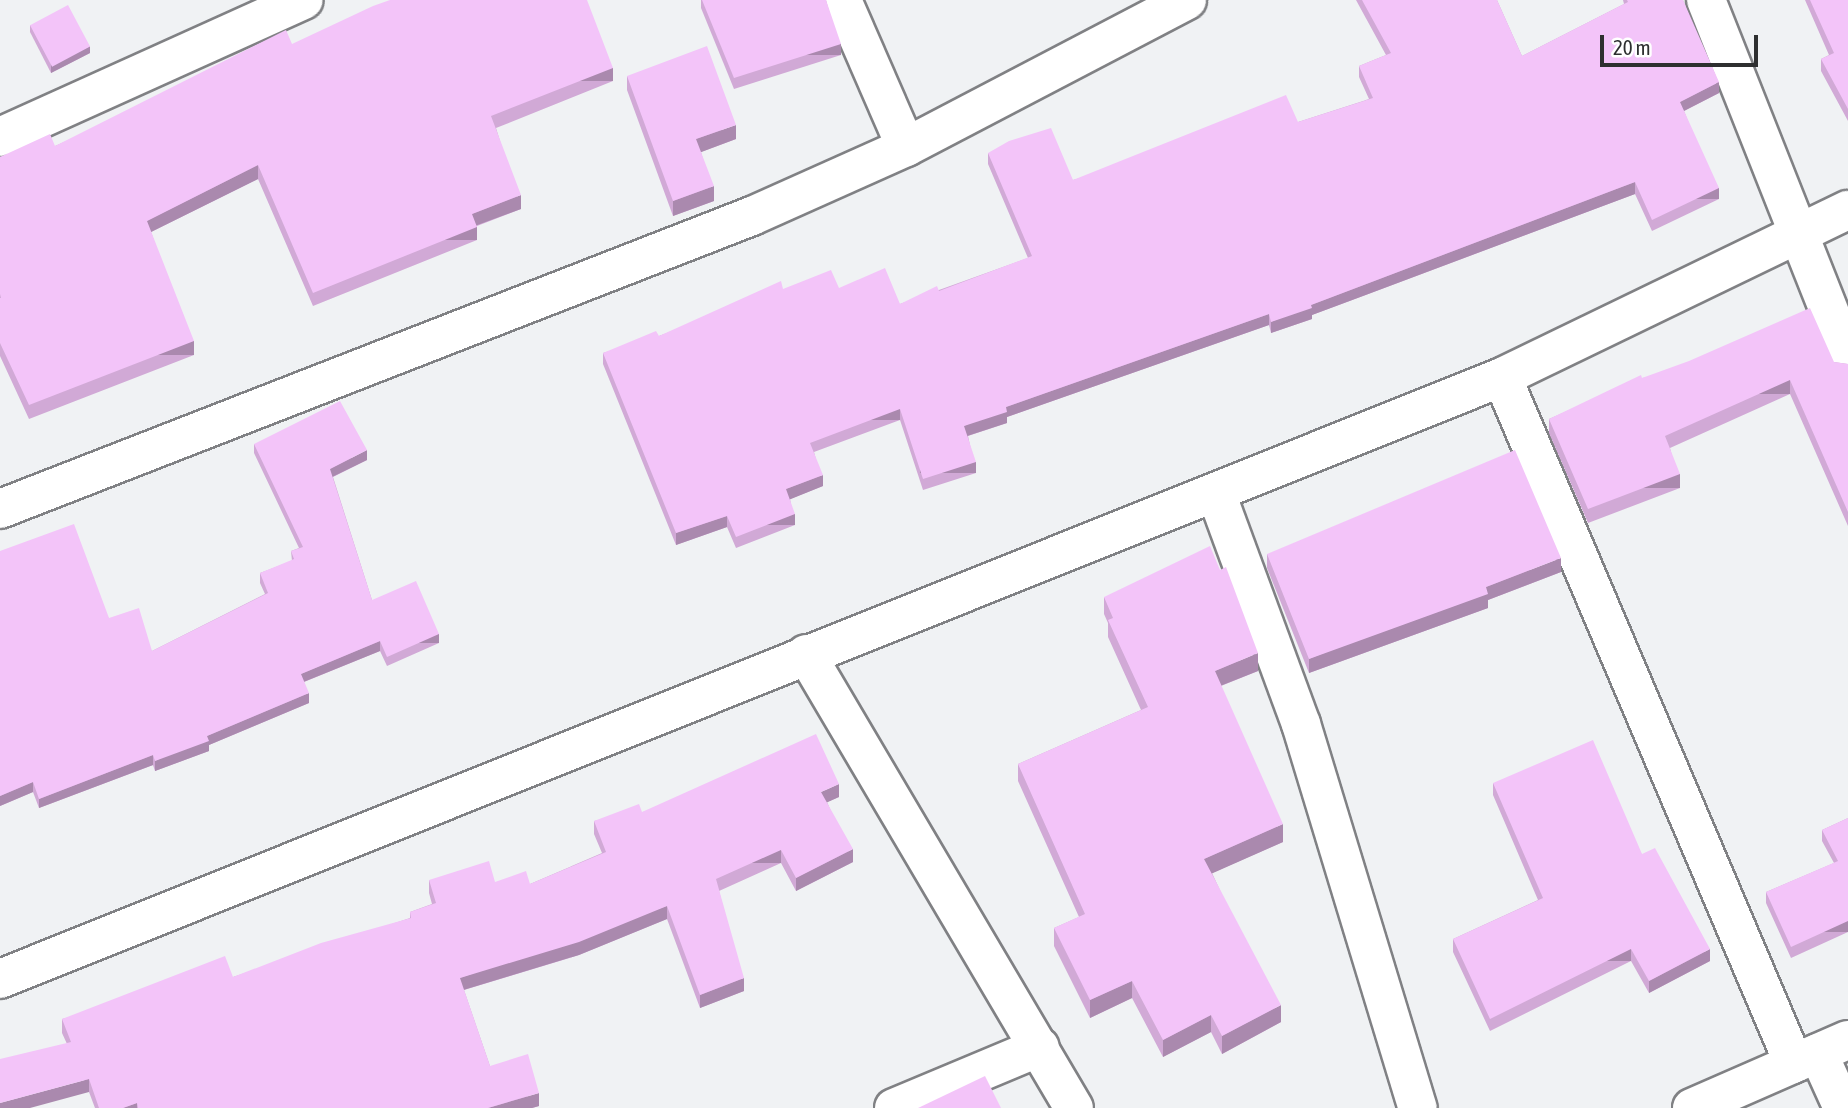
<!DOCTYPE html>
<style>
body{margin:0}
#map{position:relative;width:1848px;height:1108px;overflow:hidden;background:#f0f2f4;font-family:"Asap Condensed",sans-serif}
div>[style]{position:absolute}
.roads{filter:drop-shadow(2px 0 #808184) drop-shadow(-2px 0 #808184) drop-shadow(0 2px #808184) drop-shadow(0 -2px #808184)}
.minor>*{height:38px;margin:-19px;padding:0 19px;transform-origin:19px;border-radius:19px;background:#fff}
.wall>*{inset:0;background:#d1a9d6}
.shaded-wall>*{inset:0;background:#aa89ae;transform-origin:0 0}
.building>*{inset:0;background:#f3c4f9;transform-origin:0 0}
span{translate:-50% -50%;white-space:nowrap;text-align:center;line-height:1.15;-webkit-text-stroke:5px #fff;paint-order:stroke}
.scale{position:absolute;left:1600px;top:35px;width:158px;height:32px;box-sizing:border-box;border:4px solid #2e2f30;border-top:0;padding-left:9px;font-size:21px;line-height:24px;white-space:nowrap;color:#2e2f30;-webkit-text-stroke:5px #fff;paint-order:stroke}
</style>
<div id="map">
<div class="roads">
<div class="minor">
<i style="left:842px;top:0;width:160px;rotate:66.5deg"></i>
<i style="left:1706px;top:0;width:386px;rotate:68.4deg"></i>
<i style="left:0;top:137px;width:333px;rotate:-24.3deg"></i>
<i style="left:1502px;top:377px;width:746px;rotate:66.97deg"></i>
<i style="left:1216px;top:493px;width:246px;rotate:69.8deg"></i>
<i style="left:1301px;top:724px;width:401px;rotate:73.1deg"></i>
<i style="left:0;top:509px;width:807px;rotate:-21.29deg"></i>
<i style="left:752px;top:216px;width:169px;rotate:-24.1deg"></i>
<i style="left:906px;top:147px;width:317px;rotate:-27.6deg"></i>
<i style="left:806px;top:654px;width:527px;rotate:59.45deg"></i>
<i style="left:0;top:979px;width:1618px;rotate:-21.84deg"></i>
<i style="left:1502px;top:377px;width:384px;rotate:-25.8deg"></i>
<i style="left:1818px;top:1053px;width:60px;rotate:65.6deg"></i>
<i style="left:894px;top:1108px;width:158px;rotate:-22.7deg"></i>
<i style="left:1692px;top:1108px;width:170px;rotate:-23.6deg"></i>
</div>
</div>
<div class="wall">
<i style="clip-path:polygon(701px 0,826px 0,841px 55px,734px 89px,701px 8px)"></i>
<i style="clip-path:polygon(1356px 0,1497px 0,1522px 56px,1624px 4px,1623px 0,1683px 0,1719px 93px,1684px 111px,1719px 199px,1652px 231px,1635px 194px,1312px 315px,1312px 319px,1271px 333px,1269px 325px,1007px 417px,1007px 423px,968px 436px,976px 473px,923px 490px,900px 420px,814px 452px,823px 486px,790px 499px,795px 525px,736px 548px,727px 527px,676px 545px,603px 364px,603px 353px,659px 336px,783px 289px,839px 288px,900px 304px,1028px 258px,988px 164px,988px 153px,1073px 180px,1298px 122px,1369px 99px,1359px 77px,1359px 66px,1386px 55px)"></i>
<i style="clip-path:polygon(1805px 0,1848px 0,1848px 121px,1821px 71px,1821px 59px,1829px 55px)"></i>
<i style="clip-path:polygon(30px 25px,90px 53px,51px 73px,30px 32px)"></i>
<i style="clip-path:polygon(292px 44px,613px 81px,496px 128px,521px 209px,477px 226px,477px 240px,313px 306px,258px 179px,151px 232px,194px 355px,29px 419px,0 356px,0 157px,55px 146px)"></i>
<i style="clip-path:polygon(627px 76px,736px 139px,701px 152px,714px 201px,673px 216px,627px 90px)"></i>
<i style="clip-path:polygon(1834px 362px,1848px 364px,1848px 526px,1790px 394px,1670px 448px,1680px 488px,1588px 523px,1549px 433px,1549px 419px,1642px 378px)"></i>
<i style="clip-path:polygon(254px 444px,367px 460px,333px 477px,372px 600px,439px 643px,387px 666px,380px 651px,304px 682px,309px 703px,209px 745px,209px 751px,155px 771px,153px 765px,39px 808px,33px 792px,0 806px,0 551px,109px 618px,152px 651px,265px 594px,260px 583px,260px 573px,292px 561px,291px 551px,299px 548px,254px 453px)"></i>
<i style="clip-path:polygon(1267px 554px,1561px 572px,1488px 600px,1488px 608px,1309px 673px,1267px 568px)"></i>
<i style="clip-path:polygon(1104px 597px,1258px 671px,1221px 686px,1283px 842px,1212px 873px,1281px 1022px,1222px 1054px,1211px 1032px,1163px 1057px,1132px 998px,1090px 1018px,1054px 946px,1054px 928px,1079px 917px,1018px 781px,1018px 764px,1141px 710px,1108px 637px,1108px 623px,1104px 614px)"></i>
<i style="clip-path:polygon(1493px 783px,1642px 854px,1710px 961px,1649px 993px,1631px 961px,1490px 1031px,1453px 952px,1453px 939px,1538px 900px,1493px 795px)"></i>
<i style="clip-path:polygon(839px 797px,827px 802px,853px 862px,796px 891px,781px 863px,719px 891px,744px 991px,700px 1008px,667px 919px,579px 955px,464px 990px,490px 1066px,539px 1106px,532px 1108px,95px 1108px,89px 1092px,62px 1033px,62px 1019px,233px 977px,410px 918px,410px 912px,432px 904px,429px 893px,429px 880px,530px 884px,602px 853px,594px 834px,594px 821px,642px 812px)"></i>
<i style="clip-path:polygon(1848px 818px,1848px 932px,1791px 958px,1766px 903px,1766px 892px,1834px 863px,1822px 841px,1822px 830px)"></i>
</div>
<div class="shaded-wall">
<i style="left:841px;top:44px;width:11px;height:112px;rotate:90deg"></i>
<i style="clip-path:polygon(90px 46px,90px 53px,51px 73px,51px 65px)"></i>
<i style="left:613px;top:68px;width:13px;height:131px;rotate:90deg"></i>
<i style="clip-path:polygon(1719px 82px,1719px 93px,1680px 113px,1680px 102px)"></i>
<i style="clip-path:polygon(736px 125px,736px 139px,696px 154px,696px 139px)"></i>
<i style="clip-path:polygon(258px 165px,258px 179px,147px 234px,147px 221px)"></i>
<i style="clip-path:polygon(1635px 182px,1635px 194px,1312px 315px,1312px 319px,1271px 333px,1271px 322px,1311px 305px)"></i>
<i style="clip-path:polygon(714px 186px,714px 201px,673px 216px,673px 201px)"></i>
<i style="left:1719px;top:188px;width:11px;height:74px;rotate:90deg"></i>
<i style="clip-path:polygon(521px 195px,521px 209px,472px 227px,472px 214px)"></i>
<i style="left:477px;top:227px;width:13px;height:177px;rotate:90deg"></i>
<i style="clip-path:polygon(1269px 314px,1269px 325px,1007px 417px,1007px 423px,964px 437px,964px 426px,1006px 407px)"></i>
<i style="left:194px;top:341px;width:14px;height:177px;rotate:90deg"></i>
<i style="left:1790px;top:380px;width:14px;height:137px;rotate:90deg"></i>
<i style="left:900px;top:409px;width:11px;height:96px;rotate:90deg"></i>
<i style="clip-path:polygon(367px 450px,367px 460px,330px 478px,330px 469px)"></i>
<i style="left:976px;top:462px;width:11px;height:56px;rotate:90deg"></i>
<i style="left:1680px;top:474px;width:14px;height:98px;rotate:90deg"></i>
<i style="clip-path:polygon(823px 475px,823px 486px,786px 501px,786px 489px)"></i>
<i style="left:795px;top:514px;width:11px;height:63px;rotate:90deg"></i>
<i style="clip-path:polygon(727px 516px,727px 527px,676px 545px,676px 533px)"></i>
<i style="clip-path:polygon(1561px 558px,1561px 572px,1488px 600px,1488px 608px,1309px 673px,1309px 659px,1486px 587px)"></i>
<i style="left:439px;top:634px;width:9px;height:57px;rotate:90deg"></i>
<i style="clip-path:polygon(380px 641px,380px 651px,301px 683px,301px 674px)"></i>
<i style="clip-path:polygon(1258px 653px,1258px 671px,1215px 688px,1215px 671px)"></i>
<i style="clip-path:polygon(309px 693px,309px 703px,209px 745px,209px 751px,155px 771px,155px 761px,207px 736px)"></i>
<i style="clip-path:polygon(153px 755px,153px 765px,39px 808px,39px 799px)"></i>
<i style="clip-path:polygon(33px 782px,33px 792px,0 806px,0 796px)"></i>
<i style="clip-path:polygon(839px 784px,839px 797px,821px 805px,821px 792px)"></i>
<i style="clip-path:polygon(1283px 824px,1283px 842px,1204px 877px,1204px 859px)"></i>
<i style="clip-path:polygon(853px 849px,853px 862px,796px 891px,796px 878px)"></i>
<i style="left:781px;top:850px;width:13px;height:71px;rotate:90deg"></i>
<i style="clip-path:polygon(667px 906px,667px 919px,579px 955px,460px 991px,460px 978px)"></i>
<i style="left:1848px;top:921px;width:11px;height:63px;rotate:90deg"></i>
<i style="left:1631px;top:949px;width:12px;height:157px;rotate:90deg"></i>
<i style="clip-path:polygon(1710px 949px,1710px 961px,1649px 993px,1649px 981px)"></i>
<i style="clip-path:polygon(744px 978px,744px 991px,700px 1008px,700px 995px)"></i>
<i style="clip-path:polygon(1132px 981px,1132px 998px,1090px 1018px,1090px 1000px)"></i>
<i style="clip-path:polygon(1281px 1005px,1281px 1022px,1222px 1054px,1222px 1036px)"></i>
<i style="clip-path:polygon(1211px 1015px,1211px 1032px,1163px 1057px,1163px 1040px)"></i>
<i style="clip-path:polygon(89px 1079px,89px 1092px,30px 1108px,0 1108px,0 1103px)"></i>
<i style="clip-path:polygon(539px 1093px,539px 1106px,532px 1108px,488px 1108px)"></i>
<i style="clip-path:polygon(137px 1103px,137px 1108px,123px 1108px)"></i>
</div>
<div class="building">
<i style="clip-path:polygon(390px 0,587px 0,613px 68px,491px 116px,521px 195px,472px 214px,477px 227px,313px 293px,258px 165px,147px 221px,194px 341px,29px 405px,0 343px,0 298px,1px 298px,0 294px,0 157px,50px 134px,55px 146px,286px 30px,292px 44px,373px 6px)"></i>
<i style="clip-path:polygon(702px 0,826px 0,841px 44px,734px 78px)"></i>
<i style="clip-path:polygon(1362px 0,1497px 0,1522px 56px,1628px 2px,1627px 0,1683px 0,1719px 82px,1680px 102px,1719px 188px,1652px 220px,1635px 182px,1311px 305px,1312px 308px,1271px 322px,1269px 314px,1006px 407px,1007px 412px,964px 426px,976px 462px,923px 479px,900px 409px,810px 443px,823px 475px,786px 489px,795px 514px,736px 537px,727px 516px,676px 533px,603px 353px,656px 331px,659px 336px,781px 281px,783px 289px,831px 270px,839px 288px,885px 268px,900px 304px,937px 286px,939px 291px,1032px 256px,988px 153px,1009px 141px,1051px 128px,1073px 180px,1286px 95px,1298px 122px,1373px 98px,1359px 66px,1391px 53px)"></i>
<i style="clip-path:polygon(1810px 0,1848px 0,1848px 109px,1821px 59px,1834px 53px)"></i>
<i style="left:68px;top:5px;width:47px;height:43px;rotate:62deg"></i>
<i style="clip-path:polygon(707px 46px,736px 125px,696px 139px,714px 186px,673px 201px,627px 76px)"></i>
<i style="clip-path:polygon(1810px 308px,1834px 362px,1848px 364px,1848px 512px,1790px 380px,1665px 436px,1680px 474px,1588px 509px,1549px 419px,1641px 375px,1642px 378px,1689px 361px)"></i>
<i style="clip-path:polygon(340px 401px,367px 450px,330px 469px,372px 600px,416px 581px,439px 634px,387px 657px,380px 641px,301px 674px,309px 693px,207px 736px,209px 741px,155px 761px,153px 755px,39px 799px,33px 782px,0 796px,0 551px,74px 524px,109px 618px,139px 608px,152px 651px,268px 593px,260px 573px,294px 559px,291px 551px,303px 547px,254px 444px)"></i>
<i style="clip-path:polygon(1515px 450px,1561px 558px,1486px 587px,1488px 594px,1309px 659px,1267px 554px)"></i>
<i style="clip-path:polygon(1210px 546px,1220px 570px,1226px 567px,1258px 653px,1215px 671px,1283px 824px,1204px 859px,1281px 1005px,1222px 1036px,1211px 1015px,1163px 1040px,1132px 981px,1090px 1000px,1054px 928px,1085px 914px,1018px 764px,1148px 707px,1108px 620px,1113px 618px,1104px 597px)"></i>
<i style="clip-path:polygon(816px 734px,839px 784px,821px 792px,853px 849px,796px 878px,781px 850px,716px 879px,744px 978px,700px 995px,667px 906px,579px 942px,460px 978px,490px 1066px,528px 1054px,539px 1093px,488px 1108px,138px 1108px,137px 1103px,123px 1108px,99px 1108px,89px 1079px,0 1103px,0 1059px,71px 1042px,62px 1019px,225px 956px,233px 977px,321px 943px,411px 918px,410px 912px,436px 903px,429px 880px,489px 861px,495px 882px,526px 871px,530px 884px,606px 852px,594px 821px,639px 804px,642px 812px)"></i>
<i style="clip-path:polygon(1593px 740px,1642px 854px,1655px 848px,1710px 949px,1649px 981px,1631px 949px,1490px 1019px,1453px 939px,1543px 898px,1493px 783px)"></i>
<i style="clip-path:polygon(1848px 818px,1848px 921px,1791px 947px,1766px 892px,1838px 861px,1822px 830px)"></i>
<i style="clip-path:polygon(985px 1076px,1001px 1108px,918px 1108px)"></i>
</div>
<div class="scale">20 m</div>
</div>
